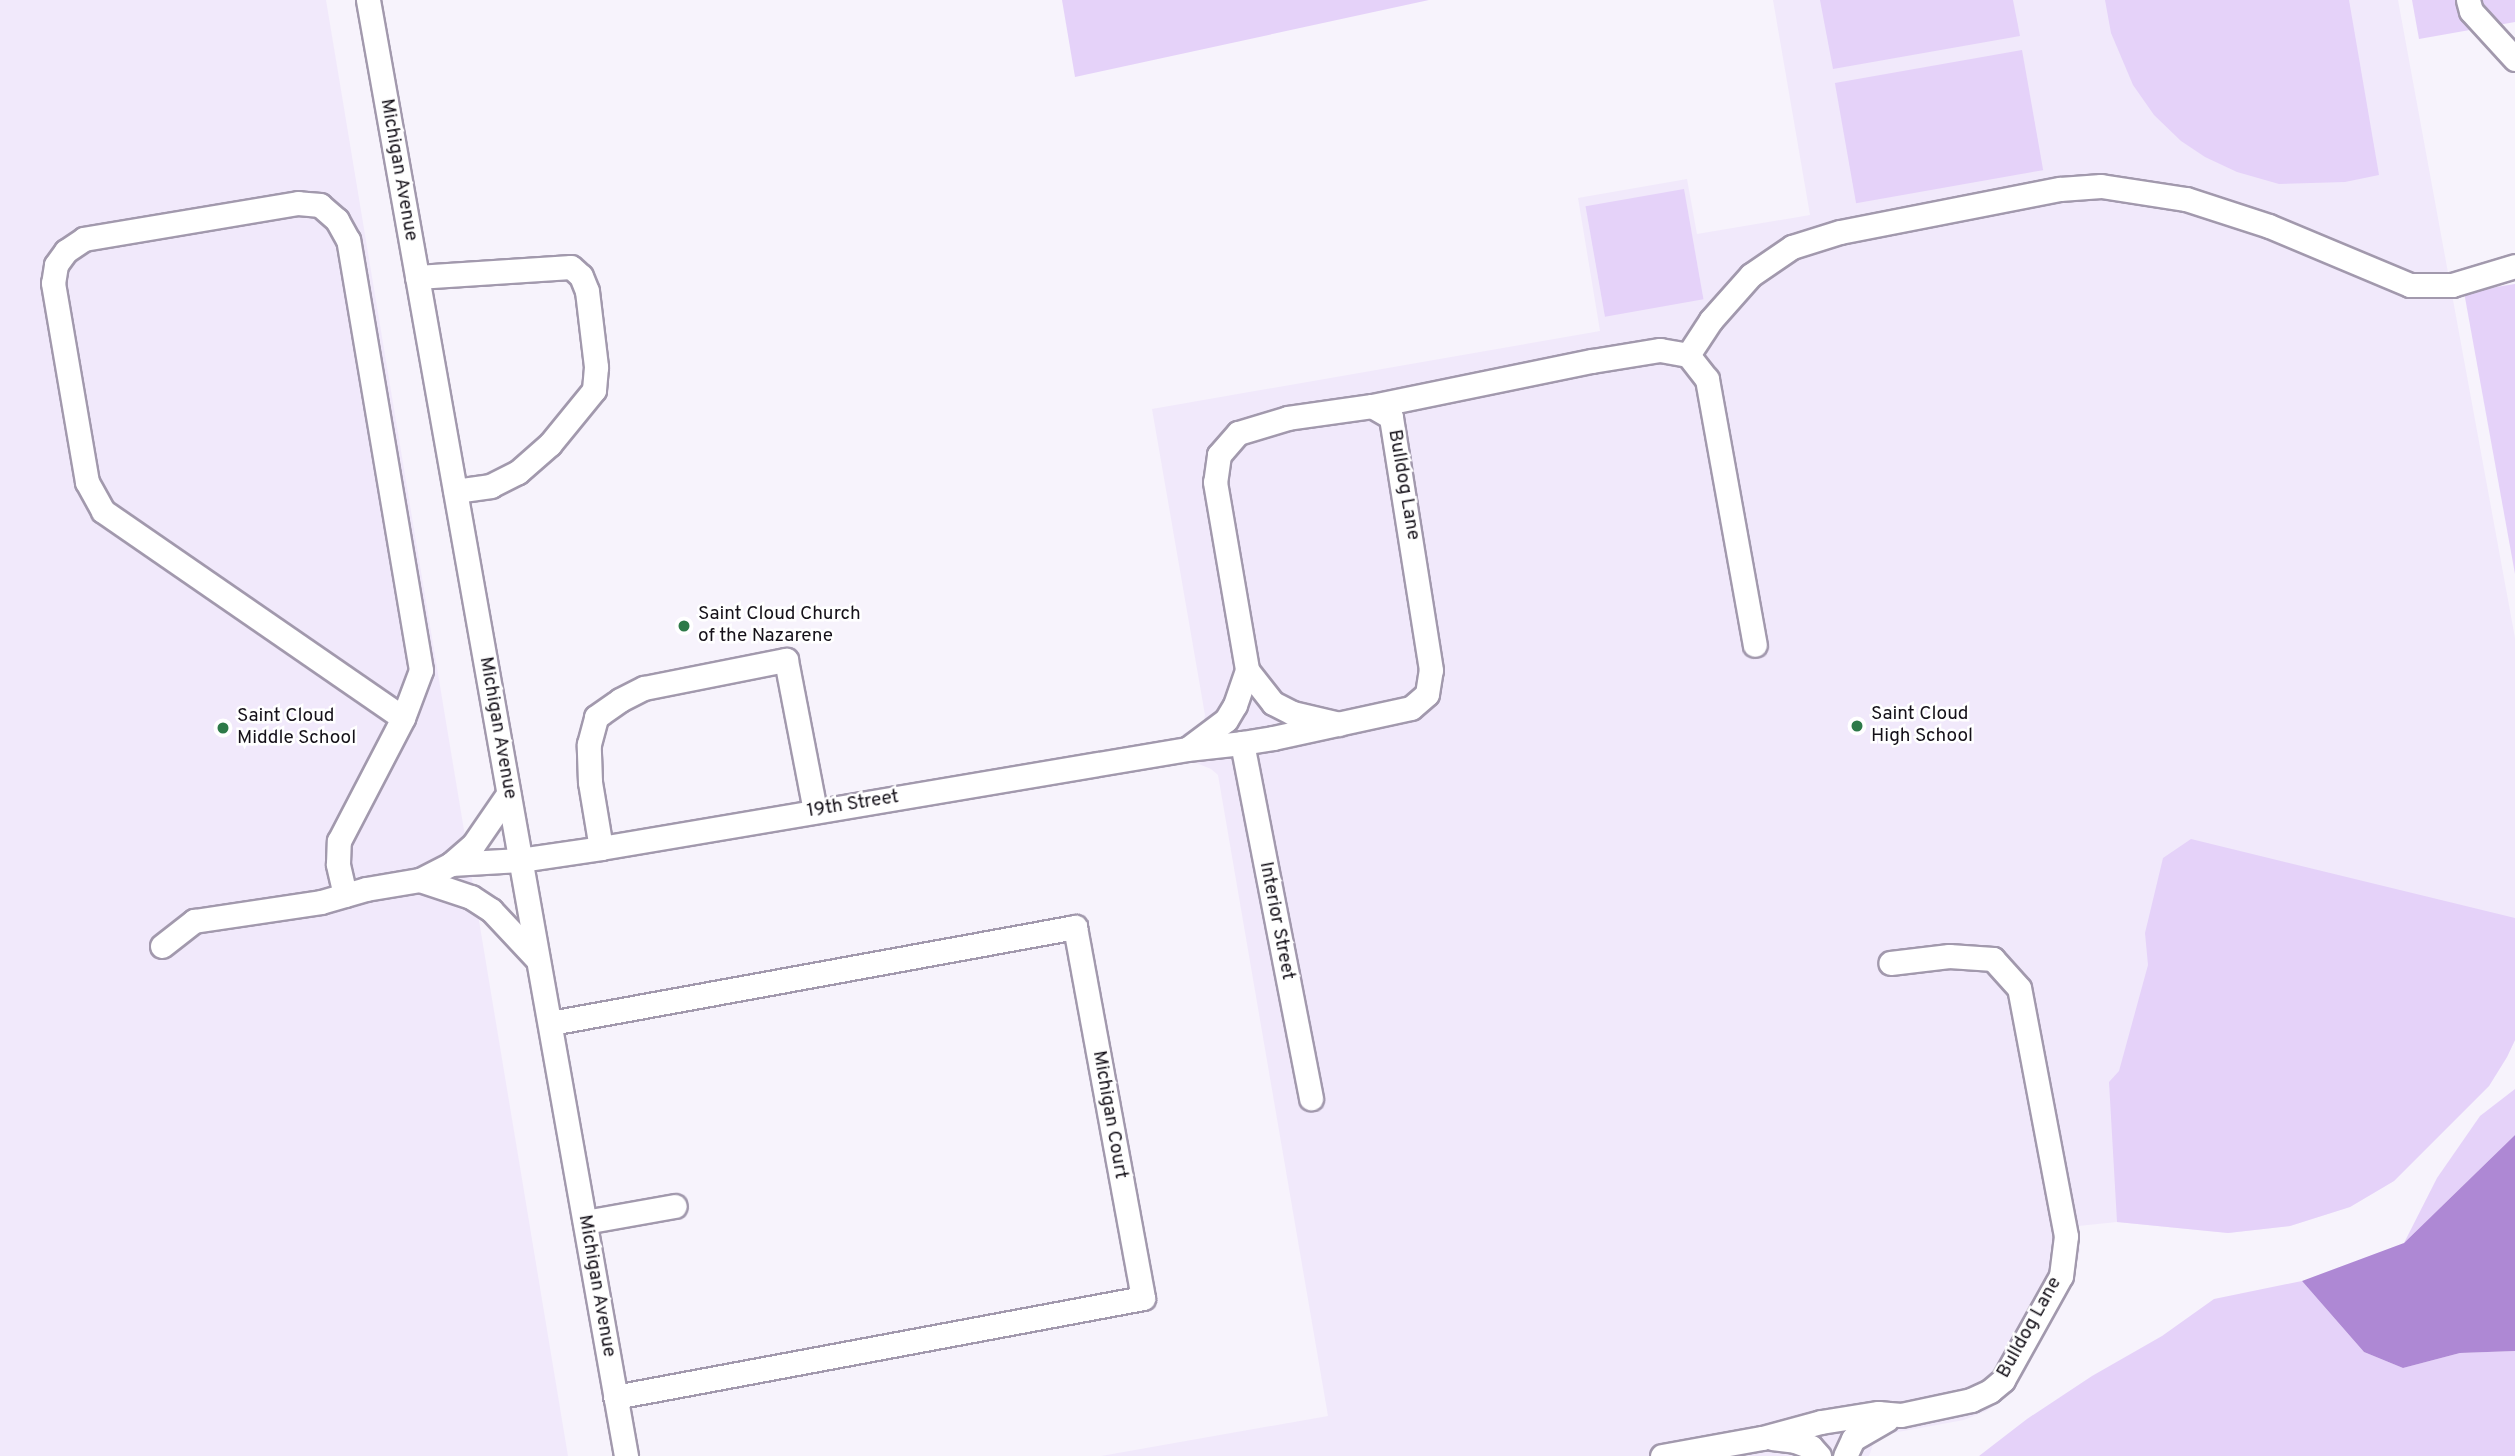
<!DOCTYPE html>
<style>
body{margin:0}
#map{position:relative;width:2515px;height:1456px;overflow:hidden;background:#f7f3fc;font-family:Overpass,sans-serif}
div>[style]{position:absolute}
.built>*{inset:0;background:#f1e9fb}
.green>*{inset:0;background:#e5d2f9;transform-origin:0 0}
.water>*{inset:0;background:#ae88d4}
.roads{filter:drop-shadow(2px 0 #a299ad) drop-shadow(-2px 0 #a299ad) drop-shadow(0 2px #a299ad) drop-shadow(0 -2px #a299ad)}
.minor>*{height:23px;margin:-11.5px;padding:0 11.5px;transform-origin:11.5px;border-radius:11.5px;background:#fff}
.dots>*{width:19px;height:19px;translate:-50% -50%;box-sizing:border-box;border:4px solid #fff;border-radius:50%}
span{translate:-50% -50%;white-space:nowrap;text-align:center;line-height:1.15;-webkit-text-stroke:5px #fff;paint-order:stroke}
.street-label{font-size:19px;color:#151119}
.poi-label{font-size:19px;color:#151119}
.left{translate:0 -50%;text-align:left}
</style>
<div id="map">
<div class="built">
<i style="clip-path:polygon(0 0,326px 0,568px 1456px,0 1456px)"></i>
<i style="clip-path:polygon(1773px 0,2398px 0,2515px 638px,2515px 1040px,2507px 1057px,2489px 1086px,2394px 1181px,2350px 1207px,2290px 1226px,2228px 1233px,2117px 1222px,2078px 1226px,2080px 1251px,2075px 1272px,2024px 1374px,2011px 1393px,1986px 1411px,1964px 1420px,1876px 1436px,1869px 1456px,1101px 1456px,1328px 1416px,1218px 775px,1211px 769px,1189px 760px,1183px 734px,1203px 724px,1205px 715px,1152px 409px,1600px 331px,1578px 198px,1687px 179px,1697px 234px,1810px 215px)"></i>
</div>
<div class="green">
<i style="clip-path:polygon(1062px 0,1429px 0,1075px 77px)"></i>
<i style="clip-path:polygon(1820px 0,2013px 0,2020px 36px,1833px 69px)"></i>
<i style="clip-path:polygon(2105px 0,2349px 0,2379px 175px,2345px 182px,2279px 184px,2237px 172px,2205px 157px,2181px 141px,2154px 115px,2133px 85px,2111px 33px)"></i>
<i style="clip-path:polygon(2412px 0,2515px 0,2515px 22px,2419px 39px)"></i>
<i style="left:2022px;top:50px;width:122px;height:190px;rotate:80deg"></i>
<i style="left:1684px;top:189px;width:112px;height:100px;rotate:80deg"></i>
<i style="clip-path:polygon(2515px 284px,2515px 574px,2464px 292px)"></i>
<i style="clip-path:polygon(2191px 839px,2515px 918px,2515px 1040px,2507px 1057px,2489px 1086px,2394px 1181px,2350px 1207px,2290px 1226px,2228px 1233px,2117px 1222px,2109px 1082px,2119px 1071px,2148px 965px,2145px 933px,2163px 858px)"></i>
<i style="clip-path:polygon(2515px 1089px,2515px 1135px,2404px 1243px,2437px 1178px,2480px 1116px)"></i>
<i style="clip-path:polygon(2302px 1281px,2364px 1352px,2403px 1368px,2460px 1353px,2515px 1351px,2515px 1456px,1979px 1456px,2027px 1419px,2092px 1376px,2162px 1336px,2214px 1299px)"></i>
</div>
<div class="water">
<i style="clip-path:polygon(2515px 1135px,2515px 1351px,2460px 1353px,2403px 1368px,2364px 1352px,2302px 1281px,2404px 1243px)"></i>
</div>
<div class="roads">
<div class="minor">
<i style="left:368px;top:0;width:1479px;rotate:79.95deg"></i>
<i style="left:2468px;top:0;width:11px;rotate:75deg"></i>
<i style="left:2471px;top:11px;width:65px;rotate:47.5deg"></i>
<i style="left:417px;top:277px;width:154px;rotate:-3.7deg"></i>
<i style="left:571px;top:267px;width:13px;rotate:42deg"></i>
<i style="left:581px;top:276px;width:16px;rotate:68deg"></i>
<i style="left:587px;top:291px;width:77px;rotate:83.2deg"></i>
<i style="left:596px;top:367px;width:23px;rotate:95deg"></i>
<i style="left:594px;top:390px;width:70px;rotate:129.2deg"></i>
<i style="left:550px;top:444px;width:43px;rotate:138.8deg"></i>
<i style="left:518px;top:472px;width:30px;rotate:153deg"></i>
<i style="left:491px;top:486px;width:36px;rotate:172deg"></i>
<i style="left:1688px;top:355px;width:42px;rotate:-56.7deg"></i>
<i style="left:1711px;top:320px;width:60px;rotate:-48.4deg"></i>
<i style="left:1751px;top:275px;width:50px;rotate:-34.3deg"></i>
<i style="left:1792px;top:247px;width:50px;rotate:-17.4deg"></i>
<i style="left:1840px;top:232px;width:224px;rotate:-11.1deg"></i>
<i style="left:2060px;top:189px;width:41px;rotate:-4.2deg"></i>
<i style="left:2101px;top:186px;width:86px;rotate:8.7deg"></i>
<i style="left:2186px;top:199px;width:87px;rotate:18deg"></i>
<i style="left:2269px;top:226px;width:153px;rotate:22.7deg"></i>
<i style="left:2410px;top:285px;width:42px"></i>
<i style="left:2452px;top:285px;width:66px;rotate:-16.8deg"></i>
<i style="left:1372px;top:406px;width:225px;rotate:-11.6deg"></i>
<i style="left:1592px;top:361px;width:69px;rotate:-9.2deg"></i>
<i style="left:1660px;top:350px;width:28px;rotate:10deg"></i>
<i style="left:1688px;top:355px;width:31px;rotate:52deg"></i>
<i style="left:1707px;top:379px;width:270px;rotate:79.8deg"></i>
<i style="left:1242px;top:743px;width:362px;rotate:79deg"></i>
<i style="left:1190px;top:747px;width:45px;rotate:-36.9deg"></i>
<i style="left:1226px;top:720px;width:17px;rotate:-59deg"></i>
<i style="left:1235px;top:705px;width:37px;rotate:-71deg"></i>
<i style="left:601px;top:848px;width:67px;rotate:-99.5deg"></i>
<i style="left:590px;top:782px;width:38px;rotate:-92deg"></i>
<i style="left:589px;top:744px;width:28px;rotate:-75deg"></i>
<i style="left:596px;top:717px;width:29px;rotate:-35deg"></i>
<i style="left:620px;top:700px;width:27px;rotate:-27deg"></i>
<i style="left:644px;top:688px;width:145px;rotate:-11.2deg"></i>
<i style="left:786px;top:660px;width:154px;rotate:79.1deg"></i>
<i style="left:451px;top:864px;width:69px;rotate:-3.3deg"></i>
<i style="left:520px;top:860px;width:82px;rotate:-8.4deg"></i>
<i style="left:601px;top:848px;width:594px;rotate:-9.59deg"></i>
<i style="left:1187px;top:749px;width:55px;rotate:-6.2deg"></i>
<i style="left:1242px;top:743px;width:31px;rotate:-9deg"></i>
<i style="left:1273px;top:738px;width:141px;rotate:-12.3deg"></i>
<i style="left:1411px;top:708px;width:21px;rotate:-41deg"></i>
<i style="left:1427px;top:694px;width:24px;rotate:-81deg"></i>
<i style="left:1431px;top:670px;width:256px;rotate:-99deg"></i>
<i style="left:1391px;top:417px;width:22px;rotate:-150deg"></i>
<i style="left:1372px;top:406px;width:85px;rotate:171.9deg"></i>
<i style="left:1288px;top:418px;width:52px;rotate:163.3deg"></i>
<i style="left:1238px;top:433px;width:29px;rotate:131deg"></i>
<i style="left:1219px;top:455px;width:27px;rotate:98deg"></i>
<i style="left:1215px;top:482px;width:191px;rotate:80.3deg"></i>
<i style="left:1247px;top:670px;width:42px;rotate:51.8deg"></i>
<i style="left:1273px;top:703px;width:22px;rotate:27deg"></i>
<i style="left:1293px;top:713px;width:47px;rotate:13.4deg"></i>
<i style="left:420px;top:880px;width:54px;rotate:18.4deg"></i>
<i style="left:471px;top:897px;width:24px;rotate:33deg"></i>
<i style="left:491px;top:910px;width:66px;rotate:46.8deg"></i>
<i style="left:345px;top:895px;width:32px;rotate:-103deg"></i>
<i style="left:338px;top:864px;width:23px;rotate:-88deg"></i>
<i style="left:339px;top:841px;width:139px;rotate:-62.5deg"></i>
<i style="left:403px;top:718px;width:51px;rotate:-69.4deg"></i>
<i style="left:421px;top:670px;width:436px;rotate:-99.6deg"></i>
<i style="left:348px;top:240px;width:23px;rotate:-119deg"></i>
<i style="left:337px;top:220px;width:23px;rotate:-139deg"></i>
<i style="left:320px;top:205px;width:22px;rotate:-175deg"></i>
<i style="left:298px;top:203px;width:217px;rotate:170.5deg"></i>
<i style="left:84px;top:239px;width:22px;rotate:146deg"></i>
<i style="left:66px;top:251px;width:17px;rotate:126deg"></i>
<i style="left:56px;top:265px;width:18px;rotate:99deg"></i>
<i style="left:53px;top:283px;width:202px;rotate:80.3deg"></i>
<i style="left:87px;top:482px;width:33px;rotate:61deg"></i>
<i style="left:103px;top:511px;width:364px;rotate:34.6deg"></i>
<i style="left:162px;top:946px;width:41px;rotate:-38deg"></i>
<i style="left:194px;top:921px;width:128px;rotate:-8.5deg"></i>
<i style="left:321px;top:902px;width:47px;rotate:-16.1deg"></i>
<i style="left:366px;top:889px;width:55px;rotate:-9.5deg"></i>
<i style="left:420px;top:880px;width:35px;rotate:-27deg"></i>
<i style="left:451px;top:864px;width:29px;rotate:-41deg"></i>
<i style="left:473px;top:845px;width:62px;rotate:-55.5deg"></i>
<i style="left:551px;top:1023px;width:533px;rotate:-10.38deg"></i>
<i style="left:1075px;top:927px;width:377px;rotate:79.6deg"></i>
<i style="left:1143px;top:1298px;width:537px;rotate:169.38deg"></i>
<i style="left:585px;top:1222px;width:91px;rotate:-10.1deg"></i>
<i style="left:1772px;top:1438px;width:23px;rotate:7deg"></i>
<i style="left:1795px;top:1441px;width:17px;rotate:21deg"></i>
<i style="left:1811px;top:1447px;width:12px;rotate:48deg"></i>
<i style="left:1662px;top:1456px;width:102px;rotate:-10.2deg"></i>
<i style="left:1762px;top:1438px;width:61px;rotate:-15.2deg"></i>
<i style="left:1821px;top:1422px;width:58px;rotate:-9deg"></i>
<i style="left:1878px;top:1413px;width:23px;rotate:5deg"></i>
<i style="left:1901px;top:1415px;width:72px;rotate:-12.1deg"></i>
<i style="left:1971px;top:1400px;width:21px;rotate:-25deg"></i>
<i style="left:1990px;top:1391px;width:17px;rotate:-40deg"></i>
<i style="left:2003px;top:1380px;width:119px;rotate:-60.9deg"></i>
<i style="left:2061px;top:1276px;width:40px;rotate:-82.9deg"></i>
<i style="left:2066px;top:1236px;width:252px;rotate:-100.7deg"></i>
<i style="left:2019px;top:988px;width:39px;rotate:-132deg"></i>
<i style="left:1993px;top:959px;width:44px;rotate:-176.1deg"></i>
<i style="left:1949px;top:956px;width:59px;rotate:173.2deg"></i>
<i style="left:1845px;top:1456px;width:19px;rotate:-65deg"></i>
<i style="left:1853px;top:1439px;width:39px;rotate:-30deg"></i>
</div>
</div>
<div class="dots">
<i style="left:684px;top:626px;background:#2d7948"></i>
<i style="left:1857px;top:726px;background:#2d7948"></i>
<i style="left:223px;top:728px;background:#2d7948"></i>
</div>
<div class="street-label">
<span style="left:398px;top:170px;rotate:80deg">Michigan Avenue</span>
<span style="left:1403px;top:485px;rotate:80deg">Bulldog Lane</span>
<span style="left:497px;top:728px;rotate:80deg">Michigan Avenue</span>
<span style="left:853px;top:805px;rotate:-9deg">19th Street</span>
<span style="left:1276px;top:921px;rotate:79deg">Interior Street</span>
<span style="left:1109px;top:1115px;rotate:80deg">Michigan Court</span>
<span style="left:596px;top:1286px;rotate:80deg">Michigan Avenue</span>
<span style="left:2030px;top:1328px;rotate:-61deg">Bulldog Lane</span>
</div>
<div class="poi-label">
<span class="left" style="left:698px;top:626px">Saint Cloud Church<br>of the Nazarene</span>
<span class="left" style="left:1871px;top:726px">Saint Cloud<br>High School</span>
<span class="left" style="left:237px;top:728px">Saint Cloud<br>Middle School</span>
</div>
</div>
